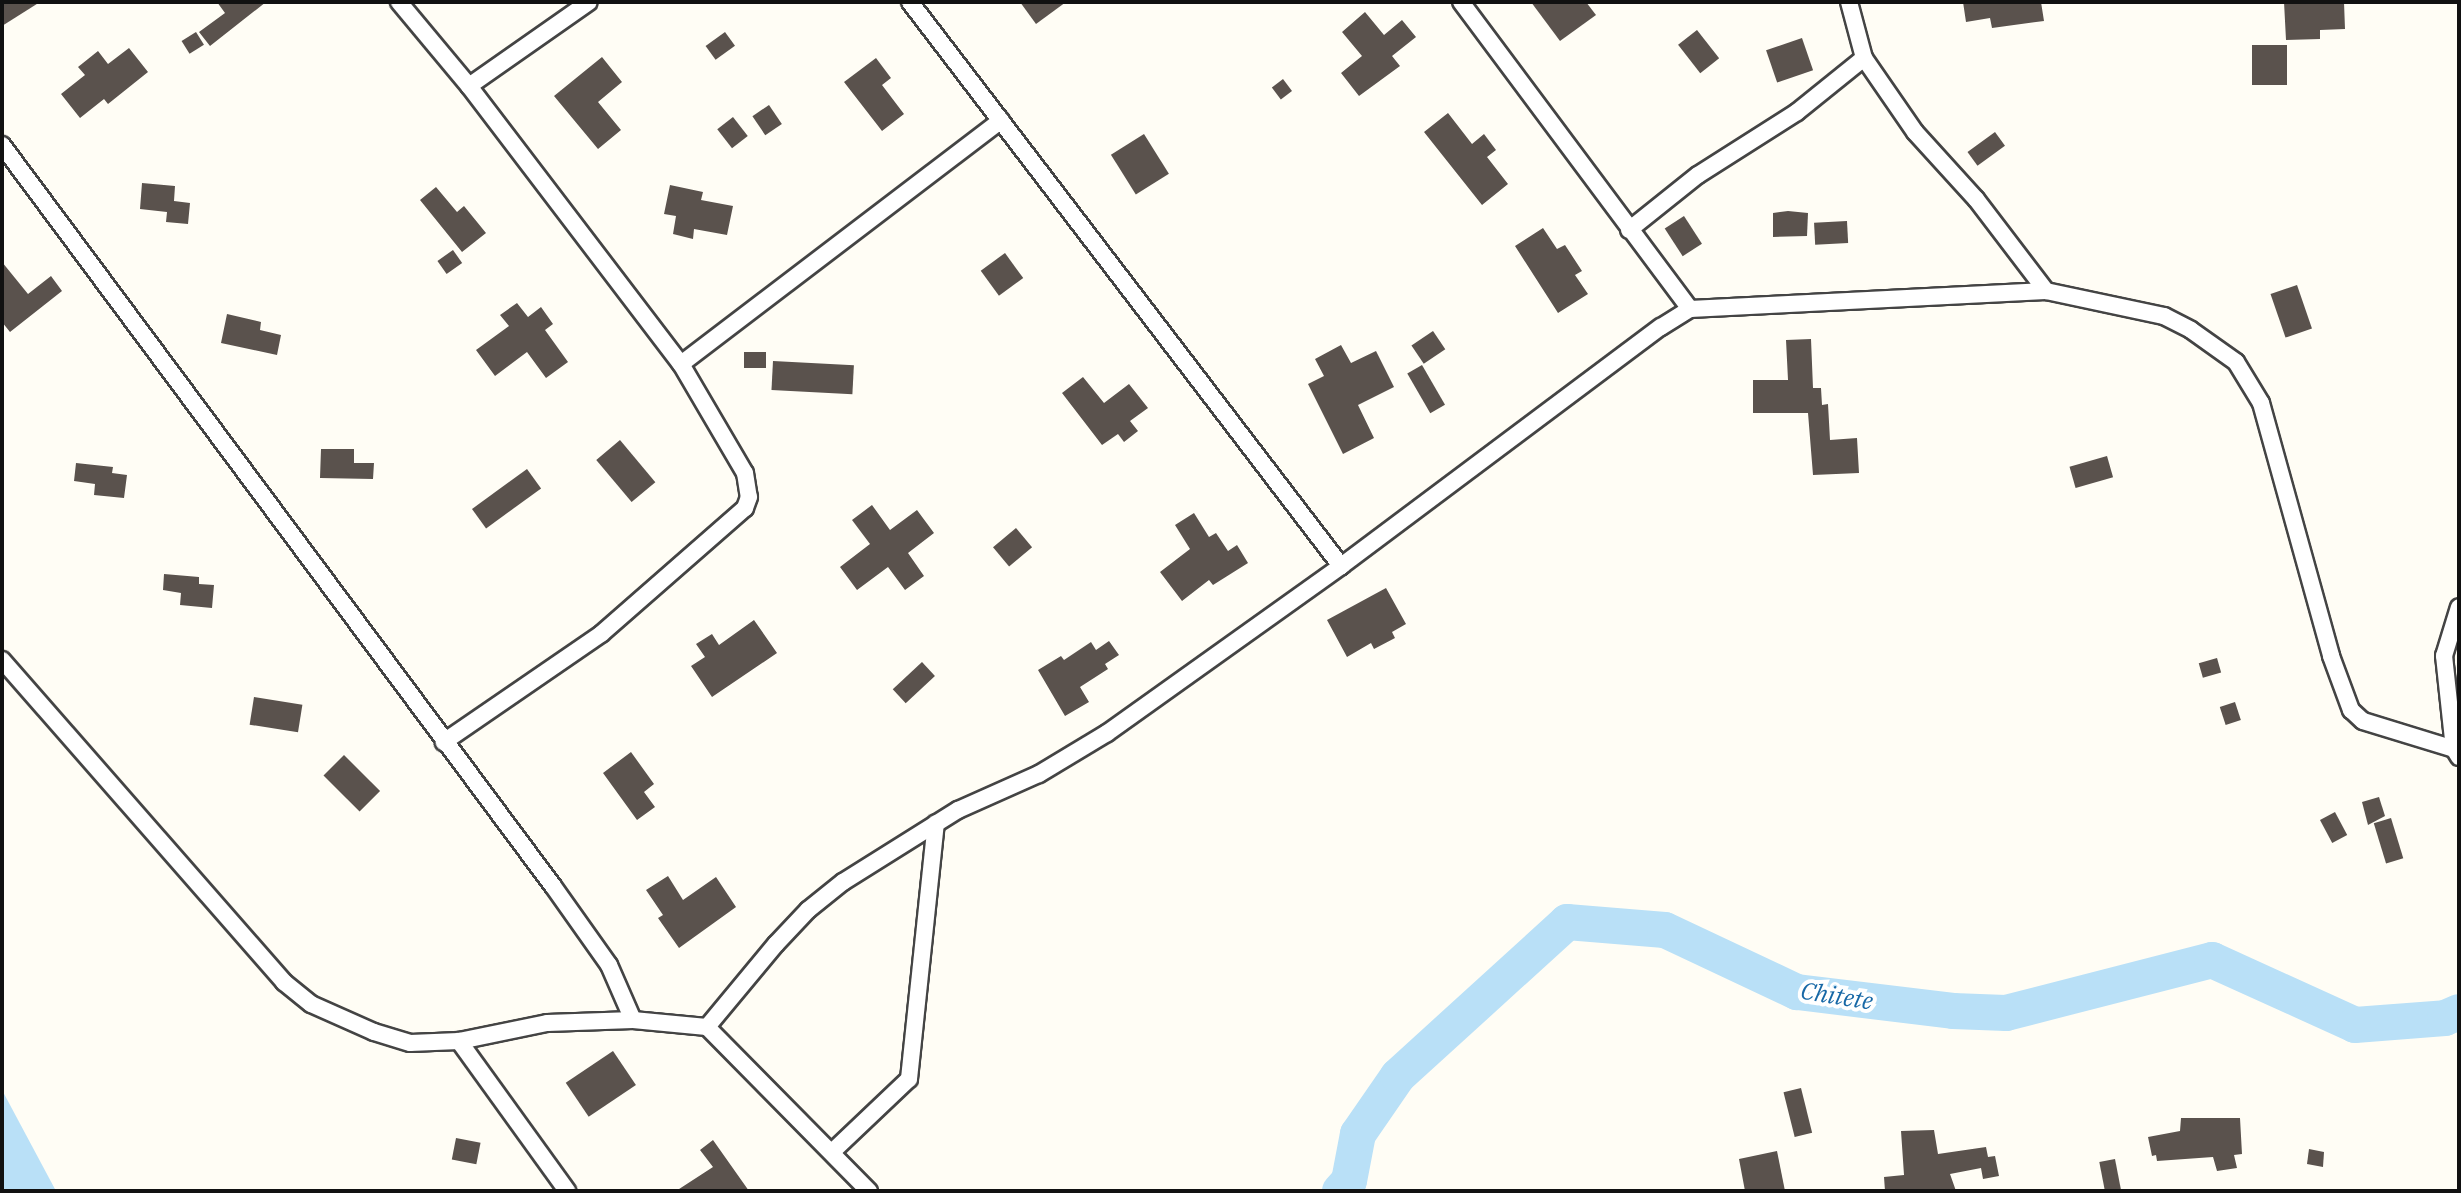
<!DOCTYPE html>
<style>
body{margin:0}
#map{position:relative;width:2461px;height:1193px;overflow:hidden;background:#fffdf5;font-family:"IBM Plex Serif",serif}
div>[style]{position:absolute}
.water>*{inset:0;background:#b9e0f7}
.river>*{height:36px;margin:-18px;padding:0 18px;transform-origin:18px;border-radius:18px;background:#b9e0f7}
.building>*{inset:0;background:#5a524d;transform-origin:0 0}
.roads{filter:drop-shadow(2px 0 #444) drop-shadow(-2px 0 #444) drop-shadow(0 2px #444) drop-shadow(0 -2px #444)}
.street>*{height:16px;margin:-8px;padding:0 8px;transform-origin:8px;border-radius:8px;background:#fff}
span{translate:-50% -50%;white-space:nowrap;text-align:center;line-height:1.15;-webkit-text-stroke:8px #fff;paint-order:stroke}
.water-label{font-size:24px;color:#1768a6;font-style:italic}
.frame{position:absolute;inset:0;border:4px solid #111;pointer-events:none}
</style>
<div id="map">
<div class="water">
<i style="clip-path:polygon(2px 1090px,56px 1191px,2px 1191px)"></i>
</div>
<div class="river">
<i style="left:1340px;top:1191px;width:13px;rotate:-48deg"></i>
<i style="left:1349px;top:1181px;width:48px;rotate:-79.2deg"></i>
<i style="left:1358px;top:1134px;width:70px;rotate:-55.4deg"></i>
<i style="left:1398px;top:1076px;width:229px;rotate:-42.3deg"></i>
<i style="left:1567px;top:922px;width:98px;rotate:4.7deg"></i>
<i style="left:1665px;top:930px;width:146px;rotate:25.2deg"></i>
<i style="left:1797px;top:992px;width:157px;rotate:6.9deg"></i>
<i style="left:1953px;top:1011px;width:53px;rotate:2.2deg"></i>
<i style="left:2006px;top:1013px;width:213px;rotate:-14.4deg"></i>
<i style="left:2212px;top:960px;width:157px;rotate:24.4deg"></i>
<i style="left:2355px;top:1025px;width:90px;rotate:-4.4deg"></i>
<i style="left:2445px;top:1018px;width:15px;rotate:-23deg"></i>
</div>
<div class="building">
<i style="clip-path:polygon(2px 2px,40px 2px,2px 26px)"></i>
<i style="clip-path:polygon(217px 2px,266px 2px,210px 46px,199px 32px,225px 13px)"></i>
<i style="clip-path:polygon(1020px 2px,1066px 2px,1036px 24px)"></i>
<i style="clip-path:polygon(1531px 2px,1586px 2px,1596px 15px,1560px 41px)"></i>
<i style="clip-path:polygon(1963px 2px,2041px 2px,2044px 21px,1992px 28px,1990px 18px,1966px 22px)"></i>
<i style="clip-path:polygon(2284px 2px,2344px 2px,2345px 29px,2320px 30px,2320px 39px,2286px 40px)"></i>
<i style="clip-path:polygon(1365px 12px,1384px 35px,1402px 20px,1416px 37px,1392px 56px,1400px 66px,1359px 96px,1341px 73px,1362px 56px,1342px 32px)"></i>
<i style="left:1697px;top:30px;width:36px;height:24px;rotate:52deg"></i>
<i style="left:196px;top:32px;width:15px;height:17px;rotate:58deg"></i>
<i style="left:725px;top:32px;width:17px;height:24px;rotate:54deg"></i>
<i style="left:1802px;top:38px;width:34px;height:38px;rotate:71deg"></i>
<i style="left:2252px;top:45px;width:35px;height:40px"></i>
<i style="clip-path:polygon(129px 48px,148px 72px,108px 104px,104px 99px,80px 118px,61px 94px,85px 75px,78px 67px,98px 51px,108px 64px)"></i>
<i style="clip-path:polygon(602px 57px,622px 82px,598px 102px,621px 130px,598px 149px,554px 96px)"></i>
<i style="clip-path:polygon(876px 58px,891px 78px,882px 85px,904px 114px,882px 131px,844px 82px)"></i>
<i style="left:1283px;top:79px;width:15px;height:14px;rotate:53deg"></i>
<i style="left:769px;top:105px;width:23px;height:20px;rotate:56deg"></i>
<i style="clip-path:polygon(1448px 113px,1472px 144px,1484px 134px,1496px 150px,1487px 157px,1508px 184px,1482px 205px,1424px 132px)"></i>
<i style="left:733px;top:117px;width:24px;height:20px;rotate:52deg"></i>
<i style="left:1995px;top:132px;width:17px;height:34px;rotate:54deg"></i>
<i style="left:1144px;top:134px;width:47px;height:39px;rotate:58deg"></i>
<i style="clip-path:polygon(142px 183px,175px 186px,174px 201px,190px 203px,188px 224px,166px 222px,167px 212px,140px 209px)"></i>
<i style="clip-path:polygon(670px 185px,703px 192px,701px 200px,733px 206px,727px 235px,694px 229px,693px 239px,673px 234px,676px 216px,664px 214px)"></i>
<i style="clip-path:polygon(436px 187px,457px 212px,464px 206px,486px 233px,462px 252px,420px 200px)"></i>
<i style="clip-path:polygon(1788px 211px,1808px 213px,1807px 236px,1773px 237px,1773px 213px)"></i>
<i style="left:1684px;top:216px;width:33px;height:23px;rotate:57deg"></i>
<i style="left:1847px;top:221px;width:22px;height:33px;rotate:87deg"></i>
<i style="clip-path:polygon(1543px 228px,1557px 249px,1565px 245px,1582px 271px,1575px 275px,1588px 294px,1558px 313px,1515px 246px)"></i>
<i style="left:453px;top:250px;width:16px;height:19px;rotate:55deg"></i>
<i style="left:1005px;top:253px;width:31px;height:30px;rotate:54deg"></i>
<i style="clip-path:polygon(2px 262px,28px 294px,51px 276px,62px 291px,10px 332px,2px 322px)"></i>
<i style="left:2297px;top:285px;width:46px;height:28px;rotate:71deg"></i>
<i style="clip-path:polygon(517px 303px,528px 317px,541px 307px,553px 324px,545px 330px,568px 362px,546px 378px,527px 352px,495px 376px,476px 350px,509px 326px,500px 315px)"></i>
<i style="clip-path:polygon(227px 314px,261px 322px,260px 330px,281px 335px,277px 355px,221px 343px)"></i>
<i style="left:1433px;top:331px;width:22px;height:26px;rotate:56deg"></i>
<i style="clip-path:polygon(1811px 339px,1813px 388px,1821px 388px,1822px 405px,1828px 404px,1830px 440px,1857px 438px,1859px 473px,1813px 475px,1808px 413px,1753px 413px,1753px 380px,1788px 380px,1786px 340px)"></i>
<i style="clip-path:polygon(1341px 345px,1351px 363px,1376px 351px,1394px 387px,1358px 405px,1374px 438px,1343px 454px,1308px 384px,1324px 376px,1315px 359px)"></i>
<i style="left:766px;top:352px;width:16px;height:22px;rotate:90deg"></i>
<i style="left:773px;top:361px;width:81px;height:29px;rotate:3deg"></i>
<i style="left:1422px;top:365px;width:46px;height:17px;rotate:60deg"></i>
<i style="clip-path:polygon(1083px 377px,1104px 403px,1129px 384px,1148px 408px,1130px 421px,1138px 431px,1124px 442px,1118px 434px,1102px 445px,1062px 393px)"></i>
<i style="left:620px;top:440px;width:55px;height:31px;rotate:50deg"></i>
<i style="clip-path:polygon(321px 449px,354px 449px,354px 463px,374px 463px,373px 479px,320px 478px)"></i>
<i style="left:2107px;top:456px;width:22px;height:39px;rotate:74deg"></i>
<i style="clip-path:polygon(76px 463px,113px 467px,112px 473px,127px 475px,124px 498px,94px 495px,95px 484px,74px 481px)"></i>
<i style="left:527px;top:469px;width:24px;height:68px;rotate:54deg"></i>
<i style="clip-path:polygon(872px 505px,890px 530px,917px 510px,934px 533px,908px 553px,924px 576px,905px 590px,888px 567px,857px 590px,840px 567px,870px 544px,852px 520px)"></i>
<i style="clip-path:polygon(1194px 513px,1209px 537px,1216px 533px,1228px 551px,1237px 545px,1248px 563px,1213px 585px,1209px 580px,1182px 601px,1160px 572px,1190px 549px,1175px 525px)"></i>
<i style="left:1016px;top:528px;width:25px;height:30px;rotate:50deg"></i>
<i style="clip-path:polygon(164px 574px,199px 577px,199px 584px,214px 585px,212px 608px,180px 605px,181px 593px,163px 590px)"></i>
<i style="clip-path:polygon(1386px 588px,1406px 624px,1392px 632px,1395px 638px,1374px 649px,1371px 643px,1347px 657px,1327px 620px)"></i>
<i style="clip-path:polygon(754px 620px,777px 653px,712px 697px,691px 666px,705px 657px,696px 644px,712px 634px,719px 645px)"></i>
<i style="clip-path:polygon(1109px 641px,1119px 655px,1105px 664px,1108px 669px,1080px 687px,1089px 702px,1065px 716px,1038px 670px,1061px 656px,1064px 660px,1091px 642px,1096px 650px)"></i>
<i style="left:2217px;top:658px;width:15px;height:19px;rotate:74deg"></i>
<i style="left:922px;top:662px;width:19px;height:40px;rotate:47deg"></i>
<i style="left:254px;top:697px;width:49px;height:28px;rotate:9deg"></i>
<i style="left:2235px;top:702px;width:19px;height:16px;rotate:72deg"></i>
<i style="clip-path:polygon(631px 752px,654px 784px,644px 792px,655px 807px,637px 820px,603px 773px)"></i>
<i style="left:344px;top:755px;width:51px;height:29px;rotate:45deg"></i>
<i style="clip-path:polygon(2379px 797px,2385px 816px,2368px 825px,2362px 802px)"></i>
<i style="left:2335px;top:812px;width:26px;height:17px;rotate:62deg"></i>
<i style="left:2391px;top:818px;width:42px;height:18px;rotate:73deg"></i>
<i style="clip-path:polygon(668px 876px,683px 900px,716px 877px,736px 907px,679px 948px,658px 918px,663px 915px,646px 890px)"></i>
<i style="left:613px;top:1051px;width:41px;height:57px;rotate:56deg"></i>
<i style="left:1801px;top:1088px;width:46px;height:18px;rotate:76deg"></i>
<i style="clip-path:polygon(2181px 1118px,2240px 1118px,2242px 1154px,2234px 1155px,2237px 1168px,2217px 1171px,2213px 1157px,2157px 1161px,2156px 1155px,2152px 1156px,2148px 1137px,2180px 1131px)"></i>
<i style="clip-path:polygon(1934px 1130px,1938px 1154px,1986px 1147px,1988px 1157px,1995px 1156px,1999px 1176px,1983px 1179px,1981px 1168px,1950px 1174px,1956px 1191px,1885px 1191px,1884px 1177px,1904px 1175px,1901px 1131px)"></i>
<i style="left:456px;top:1138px;width:25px;height:22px;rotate:11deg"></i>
<i style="clip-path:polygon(713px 1140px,749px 1191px,676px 1191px,713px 1167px,700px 1150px)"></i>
<i style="clip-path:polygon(2309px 1149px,2324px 1152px,2323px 1167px,2307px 1164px)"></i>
<i style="clip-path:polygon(1777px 1151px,1785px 1191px,1745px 1191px,1739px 1159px)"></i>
<i style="left:2115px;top:1159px;width:31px;height:16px;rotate:79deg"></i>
</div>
<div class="roads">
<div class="street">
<i style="left:399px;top:2px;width:109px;rotate:50.2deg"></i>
<i style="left:469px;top:86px;width:350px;rotate:52.7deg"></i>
<i style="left:681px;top:364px;width:126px;rotate:59.6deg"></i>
<i style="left:745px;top:473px;width:24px;rotate:81deg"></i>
<i style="left:749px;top:497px;width:12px;rotate:110deg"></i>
<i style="left:745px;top:508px;width:191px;rotate:138.8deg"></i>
<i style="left:601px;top:634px;width:191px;rotate:145.5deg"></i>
<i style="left:910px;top:2px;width:710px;rotate:52.61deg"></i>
<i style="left:1849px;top:2px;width:58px;rotate:75deg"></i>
<i style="left:1864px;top:58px;width:90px;rotate:55.4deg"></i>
<i style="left:1915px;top:132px;width:91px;rotate:47.7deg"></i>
<i style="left:1976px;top:199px;width:116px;rotate:52.7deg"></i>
<i style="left:469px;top:86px;width:146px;rotate:-35deg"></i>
<i style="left:2px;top:145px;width:923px;rotate:53.37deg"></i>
<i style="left:553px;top:886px;width:97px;rotate:54.7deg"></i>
<i style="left:609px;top:965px;width:60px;rotate:66.4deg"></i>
<i style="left:633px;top:1020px;width:86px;rotate:178deg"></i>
<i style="left:547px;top:1023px;width:90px;rotate:168.4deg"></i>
<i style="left:459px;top:1041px;width:49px;rotate:177.7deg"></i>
<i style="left:410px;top:1043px;width:38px;rotate:-163deg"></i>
<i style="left:374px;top:1032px;width:69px;rotate:-156deg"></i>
<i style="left:311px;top:1004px;width:35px;rotate:-141deg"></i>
<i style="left:284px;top:982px;width:428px;rotate:-131.2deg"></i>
<i style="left:1629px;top:230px;width:88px;rotate:-38.6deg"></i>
<i style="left:1698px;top:175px;width:117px;rotate:-32.5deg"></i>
<i style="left:1797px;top:112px;width:86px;rotate:-38.9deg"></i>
<i style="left:1690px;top:309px;width:356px;rotate:-2.9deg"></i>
<i style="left:2046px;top:291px;width:121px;rotate:12deg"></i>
<i style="left:2164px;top:316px;width:30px;rotate:27deg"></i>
<i style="left:2191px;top:330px;width:55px;rotate:35.4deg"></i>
<i style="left:2236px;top:362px;width:48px;rotate:58.6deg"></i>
<i style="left:2261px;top:403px;width:263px;rotate:74.5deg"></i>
<i style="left:2331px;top:656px;width:58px;rotate:69.7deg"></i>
<i style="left:2351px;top:710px;width:16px;rotate:43deg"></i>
<i style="left:2363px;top:721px;width:95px;rotate:17.1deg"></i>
<i style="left:681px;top:364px;width:402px;rotate:-37.3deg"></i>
<i style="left:2459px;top:757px;width:9px;rotate:-122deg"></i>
<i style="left:2454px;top:749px;width:94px;rotate:-96.1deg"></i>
<i style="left:2444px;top:656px;width:51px;rotate:-73deg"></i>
<i style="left:633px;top:1020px;width:74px;rotate:5.4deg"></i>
<i style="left:707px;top:1027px;width:231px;rotate:45.4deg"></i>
<i style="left:707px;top:1027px;width:108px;rotate:-50.3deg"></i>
<i style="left:776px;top:944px;width:47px;rotate:-46.7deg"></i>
<i style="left:808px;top:910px;width:45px;rotate:-38.7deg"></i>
<i style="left:843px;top:882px;width:136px;rotate:-32.1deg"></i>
<i style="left:958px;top:810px;width:89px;rotate:-24deg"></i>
<i style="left:1039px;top:774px;width:79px;rotate:-31.1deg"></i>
<i style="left:1107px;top:733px;width:287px;rotate:-35.5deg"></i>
<i style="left:1341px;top:566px;width:399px;rotate:-36.8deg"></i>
<i style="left:1661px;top:327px;width:34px;rotate:-32deg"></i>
<i style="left:1690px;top:309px;width:383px;rotate:-126.7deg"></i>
<i style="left:459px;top:1041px;width:185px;rotate:54.2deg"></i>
<i style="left:832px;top:1152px;width:106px;rotate:-43.5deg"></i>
<i style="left:909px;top:1079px;width:257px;rotate:-84deg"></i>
</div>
</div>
<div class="water-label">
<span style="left:1837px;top:996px;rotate:9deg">Chitete</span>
</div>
<div class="frame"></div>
</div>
